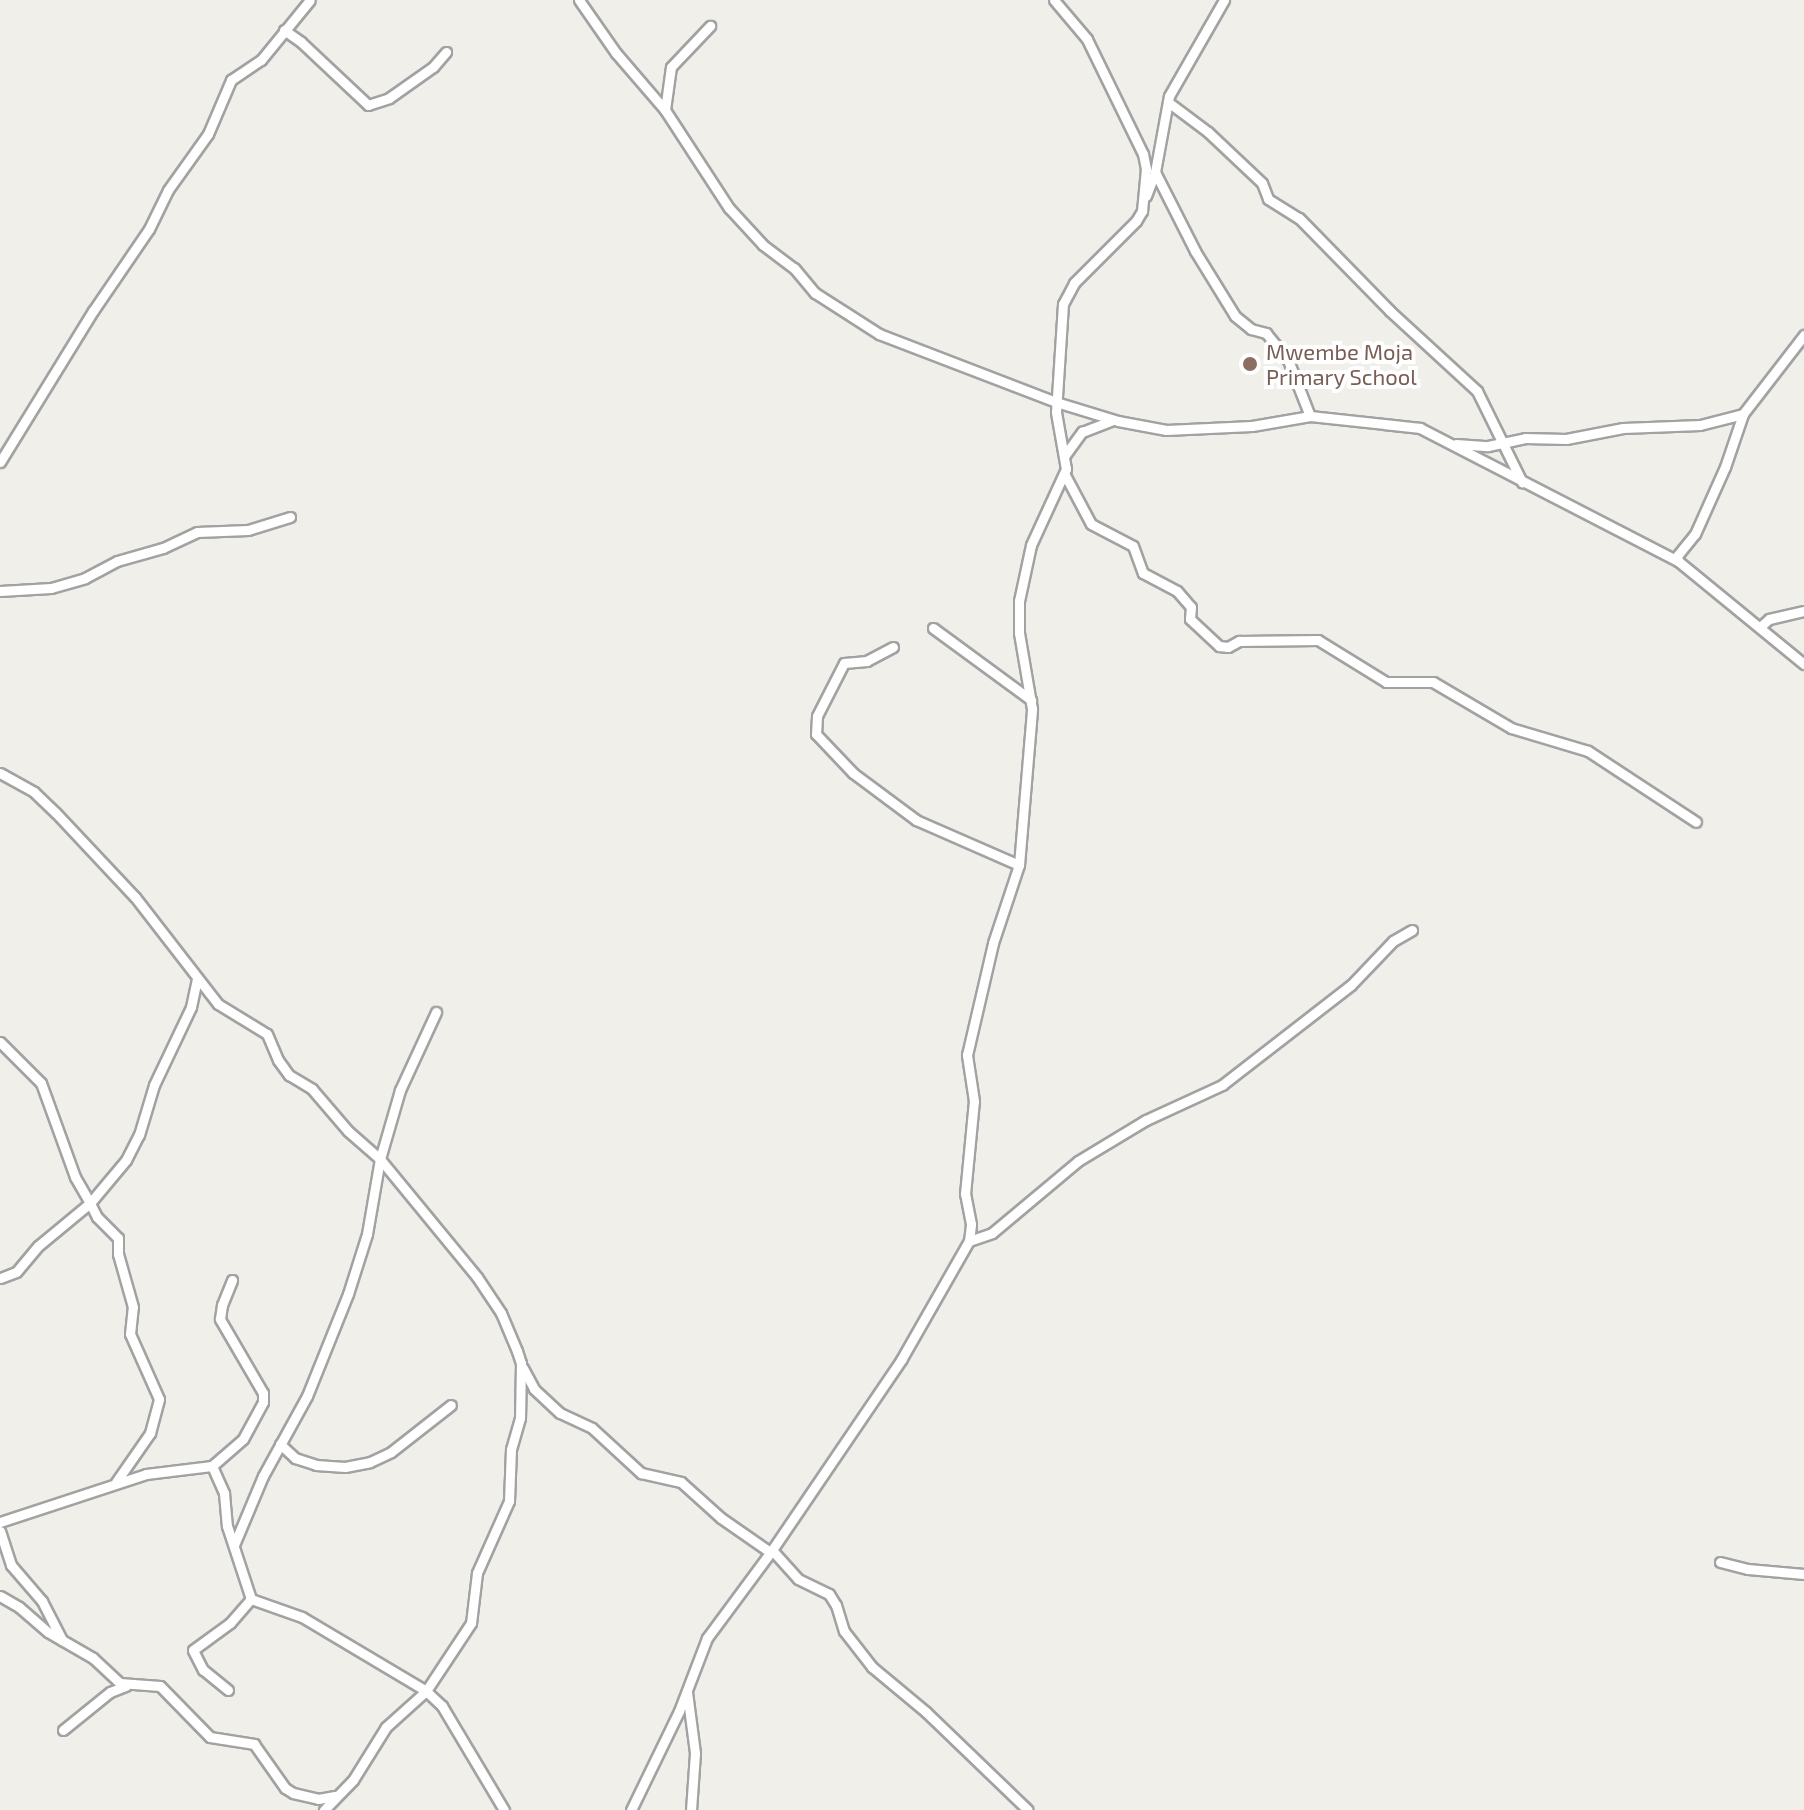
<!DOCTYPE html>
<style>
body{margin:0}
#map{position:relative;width:1804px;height:1810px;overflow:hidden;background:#f0efe9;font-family:"Exo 2",sans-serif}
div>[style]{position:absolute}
.roads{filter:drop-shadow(2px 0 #a2a2a2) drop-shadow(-2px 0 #a2a2a2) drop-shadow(0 2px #a2a2a2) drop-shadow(0 -2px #a2a2a2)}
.minor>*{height:9px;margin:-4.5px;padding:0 4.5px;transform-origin:4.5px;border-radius:4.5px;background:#fff}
.dots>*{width:22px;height:22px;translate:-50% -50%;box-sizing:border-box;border:4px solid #fff;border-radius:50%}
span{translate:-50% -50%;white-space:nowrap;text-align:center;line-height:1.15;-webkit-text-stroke:8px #fff;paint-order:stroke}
.education-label{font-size:22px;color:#785e54}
.left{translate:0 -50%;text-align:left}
</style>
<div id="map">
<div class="roads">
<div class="minor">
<i style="left:579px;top:0;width:65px;rotate:55.1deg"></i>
<i style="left:616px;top:53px;width:75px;rotate:49.3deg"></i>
<i style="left:665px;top:110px;width:117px;rotate:56.9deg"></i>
<i style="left:729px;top:208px;width:50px;rotate:47.4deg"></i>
<i style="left:763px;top:245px;width:39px;rotate:37deg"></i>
<i style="left:794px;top:268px;width:33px;rotate:50deg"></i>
<i style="left:815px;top:293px;width:76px;rotate:32.6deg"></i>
<i style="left:879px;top:334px;width:190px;rotate:21deg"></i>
<i style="left:1056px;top:402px;width:65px;rotate:17deg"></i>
<i style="left:1118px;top:421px;width:49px;rotate:10.6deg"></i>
<i style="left:1166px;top:430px;width:86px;rotate:-2.7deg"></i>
<i style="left:1252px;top:426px;width:59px;rotate:-9.8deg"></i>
<i style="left:1310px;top:416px;width:111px;rotate:6.2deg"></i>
<i style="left:1420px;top:428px;width:290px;rotate:27.3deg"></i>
<i style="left:1678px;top:561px;width:163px;rotate:39.3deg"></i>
<i style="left:284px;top:30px;width:21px;rotate:35deg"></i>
<i style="left:301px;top:42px;width:92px;rotate:43.2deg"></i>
<i style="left:368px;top:105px;width:22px;rotate:-18deg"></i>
<i style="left:389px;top:98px;width:54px;rotate:-35.2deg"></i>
<i style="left:433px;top:67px;width:20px;rotate:-49deg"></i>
<i style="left:1168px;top:102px;width:50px;rotate:36.9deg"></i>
<i style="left:1208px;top:132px;width:74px;rotate:43.4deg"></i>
<i style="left:1262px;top:183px;width:17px;rotate:69deg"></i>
<i style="left:1268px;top:199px;width:36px;rotate:32deg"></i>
<i style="left:1299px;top:218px;width:130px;rotate:45.6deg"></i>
<i style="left:1390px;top:311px;width:118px;rotate:42.6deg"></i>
<i style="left:1477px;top:391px;width:102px;rotate:63.7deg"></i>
<i style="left:665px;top:110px;width:43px;rotate:-82.1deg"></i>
<i style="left:671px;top:67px;width:57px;rotate:-46.4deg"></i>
<i style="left:1155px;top:172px;width:89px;rotate:63.1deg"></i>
<i style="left:1195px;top:251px;width:76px;rotate:58.4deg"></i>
<i style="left:1235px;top:316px;width:21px;rotate:39deg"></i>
<i style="left:1251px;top:329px;width:16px;rotate:15deg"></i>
<i style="left:1266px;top:333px;width:35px;rotate:51deg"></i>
<i style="left:1288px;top:360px;width:60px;rotate:68.6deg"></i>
<i style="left:1146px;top:196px;width:26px;rotate:-69deg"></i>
<i style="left:1155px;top:172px;width:77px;rotate:-79.6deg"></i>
<i style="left:1169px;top:96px;width:111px;rotate:-60.2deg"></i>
<i style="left:1456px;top:444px;width:32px;rotate:4deg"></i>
<i style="left:1488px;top:446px;width:38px;rotate:-12deg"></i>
<i style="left:1525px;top:438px;width:41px;rotate:1.4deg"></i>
<i style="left:1566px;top:439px;width:58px;rotate:-10.9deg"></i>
<i style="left:1623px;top:428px;width:77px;rotate:-2.2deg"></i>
<i style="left:1700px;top:425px;width:44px;rotate:-14.3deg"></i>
<i style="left:1065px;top:455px;width:29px;rotate:-54deg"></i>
<i style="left:1082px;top:432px;width:31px;rotate:-21deg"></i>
<i style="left:0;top:462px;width:177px;rotate:-58.4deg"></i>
<i style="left:93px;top:311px;width:99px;rotate:-55.7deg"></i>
<i style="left:149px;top:229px;width:43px;rotate:-64deg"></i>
<i style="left:168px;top:190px;width:69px;rotate:-54.5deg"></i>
<i style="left:208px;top:134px;width:59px;rotate:-66.9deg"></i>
<i style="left:231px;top:80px;width:36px;rotate:-34deg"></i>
<i style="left:261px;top:60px;width:77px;rotate:-50.8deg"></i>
<i style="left:1065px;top:475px;width:55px;rotate:62deg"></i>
<i style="left:1091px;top:524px;width:47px;rotate:27.6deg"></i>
<i style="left:1133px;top:546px;width:29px;rotate:70deg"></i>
<i style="left:1143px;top:573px;width:38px;rotate:28deg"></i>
<i style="left:1177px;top:591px;width:21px;rotate:49deg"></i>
<i style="left:1191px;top:607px;width:12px;rotate:95deg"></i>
<i style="left:1190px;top:619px;width:40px;rotate:43deg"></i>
<i style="left:1219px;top:646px;width:9px;rotate:6deg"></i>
<i style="left:1228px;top:647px;width:13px;rotate:-29deg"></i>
<i style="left:1239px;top:641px;width:79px;rotate:-0.7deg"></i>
<i style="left:1318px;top:640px;width:80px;rotate:31.7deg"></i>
<i style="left:1386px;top:682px;width:47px"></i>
<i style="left:1433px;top:682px;width:91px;rotate:30.5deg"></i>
<i style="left:1511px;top:728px;width:80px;rotate:16.6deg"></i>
<i style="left:1588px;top:751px;width:129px;rotate:33.3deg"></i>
<i style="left:1678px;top:561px;width:5px;rotate:-101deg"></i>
<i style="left:1677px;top:556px;width:28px;rotate:-51deg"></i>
<i style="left:1695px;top:534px;width:73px;rotate:-65.9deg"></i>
<i style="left:1725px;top:467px;width:56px;rotate:-71.2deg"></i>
<i style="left:1743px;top:414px;width:100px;rotate:-52.3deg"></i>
<i style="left:0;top:591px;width:51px;rotate:-3.4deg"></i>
<i style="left:51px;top:588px;width:35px;rotate:-16deg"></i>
<i style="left:85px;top:578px;width:36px;rotate:-28deg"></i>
<i style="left:117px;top:561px;width:48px;rotate:-15.8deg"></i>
<i style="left:163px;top:548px;width:38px;rotate:-25deg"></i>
<i style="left:197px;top:532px;width:51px;rotate:-2.2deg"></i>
<i style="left:248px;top:530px;width:44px;rotate:-17.2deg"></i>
<i style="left:1760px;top:627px;width:12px;rotate:-42deg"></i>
<i style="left:1769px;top:619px;width:36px;rotate:-13deg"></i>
<i style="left:933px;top:628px;width:122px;rotate:36.3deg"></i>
<i style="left:893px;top:647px;width:30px;rotate:152deg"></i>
<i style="left:867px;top:661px;width:23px;rotate:175deg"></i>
<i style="left:844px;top:663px;width:59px;rotate:117deg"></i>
<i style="left:817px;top:716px;width:18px;rotate:93deg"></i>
<i style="left:816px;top:734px;width:54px;rotate:46.5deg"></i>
<i style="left:853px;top:773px;width:79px;rotate:36.7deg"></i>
<i style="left:916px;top:820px;width:112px;rotate:23.6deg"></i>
<i style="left:0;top:773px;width:39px;rotate:29deg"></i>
<i style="left:34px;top:792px;width:30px;rotate:44deg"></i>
<i style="left:56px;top:813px;width:115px;rotate:46.8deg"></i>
<i style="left:135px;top:897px;width:135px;rotate:52.2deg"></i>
<i style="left:218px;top:1004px;width:57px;rotate:31.5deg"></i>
<i style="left:267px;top:1034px;width:28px;rotate:67deg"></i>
<i style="left:278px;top:1060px;width:19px;rotate:54deg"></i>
<i style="left:289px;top:1075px;width:27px;rotate:31deg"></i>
<i style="left:312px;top:1089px;width:55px;rotate:49.4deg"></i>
<i style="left:348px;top:1131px;width:43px;rotate:41.2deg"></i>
<i style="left:380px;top:1159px;width:153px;rotate:50.6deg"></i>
<i style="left:477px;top:1277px;width:43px;rotate:56.3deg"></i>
<i style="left:501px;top:1313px;width:41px;rotate:67.2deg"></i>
<i style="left:517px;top:1351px;width:13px;rotate:72deg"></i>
<i style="left:521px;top:1363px;width:55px;rotate:91deg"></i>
<i style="left:520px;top:1418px;width:32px;rotate:106deg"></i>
<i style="left:511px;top:1449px;width:52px;rotate:92.2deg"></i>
<i style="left:509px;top:1501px;width:79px;rotate:114deg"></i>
<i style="left:477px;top:1573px;width:50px;rotate:96.8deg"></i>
<i style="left:471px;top:1623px;width:82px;rotate:123.5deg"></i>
<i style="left:426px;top:1691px;width:54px;rotate:138deg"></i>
<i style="left:386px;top:1727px;width:62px;rotate:121.9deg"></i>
<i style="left:353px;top:1780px;width:42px;rotate:134deg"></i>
<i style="left:0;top:1042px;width:58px;rotate:45deg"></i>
<i style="left:41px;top:1083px;width:100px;rotate:70.1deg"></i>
<i style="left:75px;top:1177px;width:30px;rotate:60deg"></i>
<i style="left:90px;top:1203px;width:67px;rotate:140.4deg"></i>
<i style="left:38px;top:1246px;width:34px;rotate:130deg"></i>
<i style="left:16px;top:1272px;width:17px;rotate:159deg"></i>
<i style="left:969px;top:1241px;width:24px;rotate:-19deg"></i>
<i style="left:992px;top:1233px;width:112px;rotate:-39.9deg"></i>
<i style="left:1078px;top:1161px;width:79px;rotate:-31.1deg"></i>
<i style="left:1146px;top:1120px;width:84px;rotate:-24.7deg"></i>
<i style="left:1222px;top:1085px;width:163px;rotate:-37.8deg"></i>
<i style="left:1351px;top:985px;width:61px;rotate:-46.3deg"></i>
<i style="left:1393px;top:941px;width:22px;rotate:-30deg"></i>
<i style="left:523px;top:1368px;width:24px;rotate:62deg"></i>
<i style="left:534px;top:1389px;width:35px;rotate:43deg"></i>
<i style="left:560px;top:1413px;width:35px;rotate:25deg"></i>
<i style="left:592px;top:1428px;width:67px;rotate:42.6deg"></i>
<i style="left:641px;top:1473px;width:41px;rotate:12.7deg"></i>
<i style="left:681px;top:1482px;width:54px;rotate:42deg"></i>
<i style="left:721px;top:1518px;width:60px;rotate:34.8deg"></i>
<i style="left:280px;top:1444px;width:21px;rotate:43deg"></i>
<i style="left:295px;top:1458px;width:22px;rotate:18deg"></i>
<i style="left:316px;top:1465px;width:29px;rotate:4deg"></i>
<i style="left:345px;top:1467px;width:25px;rotate:-11deg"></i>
<i style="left:370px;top:1462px;width:23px;rotate:-25deg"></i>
<i style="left:391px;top:1452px;width:76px;rotate:-38.1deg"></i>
<i style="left:212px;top:1466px;width:30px;rotate:66deg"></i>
<i style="left:224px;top:1493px;width:33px;rotate:85deg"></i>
<i style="left:227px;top:1526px;width:77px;rotate:71.8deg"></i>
<i style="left:116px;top:1482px;width:60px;rotate:-55.2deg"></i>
<i style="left:150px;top:1433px;width:35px;rotate:-75deg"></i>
<i style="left:159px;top:1399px;width:71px;rotate:-114deg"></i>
<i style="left:130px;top:1334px;width:27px;rotate:-84deg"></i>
<i style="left:133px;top:1307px;width:55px;rotate:-105.8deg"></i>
<i style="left:118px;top:1254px;width:16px;rotate:-90deg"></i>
<i style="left:118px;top:1238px;width:30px;rotate:-135deg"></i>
<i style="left:97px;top:1217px;width:16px;rotate:-117deg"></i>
<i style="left:90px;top:1203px;width:56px;rotate:-50.1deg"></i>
<i style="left:126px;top:1160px;width:28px;rotate:-63deg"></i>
<i style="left:139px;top:1135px;width:52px;rotate:-73.3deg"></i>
<i style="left:154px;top:1085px;width:86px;rotate:-64.6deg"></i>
<i style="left:191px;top:1007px;width:29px;rotate:-78deg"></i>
<i style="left:0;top:1522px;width:154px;rotate:-18.2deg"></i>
<i style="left:146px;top:1474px;width:66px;rotate:-6.9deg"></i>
<i style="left:212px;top:1466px;width:41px;rotate:-41.1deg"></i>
<i style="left:243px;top:1439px;width:42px;rotate:-61.6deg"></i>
<i style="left:263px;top:1402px;width:9px;rotate:-90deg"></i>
<i style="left:263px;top:1393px;width:86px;rotate:-120.2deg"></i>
<i style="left:220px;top:1319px;width:14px;rotate:-82deg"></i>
<i style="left:222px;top:1305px;width:27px;rotate:-68deg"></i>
<i style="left:0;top:1531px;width:36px;rotate:72deg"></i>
<i style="left:11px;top:1565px;width:48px;rotate:49.3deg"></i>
<i style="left:42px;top:1601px;width:44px;rotate:62.9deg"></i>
<i style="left:234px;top:1545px;width:75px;rotate:-67.2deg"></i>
<i style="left:263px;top:1476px;width:91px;rotate:-61.2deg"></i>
<i style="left:307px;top:1396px;width:110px;rotate:-68.1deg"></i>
<i style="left:348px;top:1294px;width:63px;rotate:-72.4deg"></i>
<i style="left:367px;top:1234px;width:76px;rotate:-80.2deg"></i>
<i style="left:380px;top:1159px;width:72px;rotate:-73.8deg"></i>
<i style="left:400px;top:1090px;width:86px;rotate:-65.2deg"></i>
<i style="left:772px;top:1550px;width:39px;rotate:48deg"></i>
<i style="left:798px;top:1579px;width:34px;rotate:26deg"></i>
<i style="left:829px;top:1594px;width:13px;rotate:58deg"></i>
<i style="left:836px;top:1605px;width:27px;rotate:73deg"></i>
<i style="left:844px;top:1631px;width:46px;rotate:52.1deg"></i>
<i style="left:872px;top:1667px;width:70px;rotate:39.8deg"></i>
<i style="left:926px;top:1712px;width:141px;rotate:43.9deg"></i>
<i style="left:1720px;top:1562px;width:29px;rotate:14deg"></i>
<i style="left:1748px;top:1569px;width:56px;rotate:5.1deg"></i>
<i style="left:0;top:1596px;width:22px;rotate:30deg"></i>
<i style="left:19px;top:1607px;width:38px;rotate:41deg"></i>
<i style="left:48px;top:1632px;width:52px;rotate:30deg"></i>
<i style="left:93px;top:1658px;width:37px;rotate:43deg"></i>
<i style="left:120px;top:1683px;width:40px;rotate:4.3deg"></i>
<i style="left:160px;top:1686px;width:71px;rotate:45.6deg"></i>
<i style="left:210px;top:1737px;width:45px;rotate:9deg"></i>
<i style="left:254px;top:1744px;width:54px;rotate:54.8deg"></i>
<i style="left:285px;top:1788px;width:9px;rotate:32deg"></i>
<i style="left:293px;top:1793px;width:26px;rotate:13deg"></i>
<i style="left:318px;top:1799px;width:17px;rotate:-10deg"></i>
<i style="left:251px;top:1599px;width:54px;rotate:19.4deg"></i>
<i style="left:302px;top:1617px;width:144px;rotate:30.8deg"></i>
<i style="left:426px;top:1691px;width:22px;rotate:43deg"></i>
<i style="left:442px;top:1706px;width:121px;rotate:59.2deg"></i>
<i style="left:228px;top:1690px;width:32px;rotate:-141deg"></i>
<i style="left:203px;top:1670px;width:22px;rotate:-117deg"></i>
<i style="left:193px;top:1650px;width:46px;rotate:-36.1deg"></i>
<i style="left:230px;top:1623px;width:32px;rotate:-49deg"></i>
<i style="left:687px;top:1692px;width:62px;rotate:82.5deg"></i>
<i style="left:695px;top:1753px;width:57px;rotate:94deg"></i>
<i style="left:63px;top:1730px;width:60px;rotate:-39deg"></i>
<i style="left:110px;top:1692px;width:17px;rotate:-21deg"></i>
<i style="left:631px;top:1810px;width:110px;rotate:-64.1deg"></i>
<i style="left:679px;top:1711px;width:78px;rotate:-69deg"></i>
<i style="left:707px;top:1638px;width:109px;rotate:-53.5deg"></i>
<i style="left:772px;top:1550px;width:230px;rotate:-55.8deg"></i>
<i style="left:901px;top:1360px;width:137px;rotate:-60.3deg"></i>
<i style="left:969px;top:1241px;width:17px;rotate:-83deg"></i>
<i style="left:971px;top:1224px;width:31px;rotate:-101deg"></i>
<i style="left:965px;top:1194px;width:93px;rotate:-84.5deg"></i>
<i style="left:974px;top:1101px;width:47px;rotate:-98.7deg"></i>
<i style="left:967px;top:1055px;width:115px;rotate:-76.9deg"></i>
<i style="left:993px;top:943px;width:82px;rotate:-71.6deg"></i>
<i style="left:1019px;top:865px;width:157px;rotate:-85.2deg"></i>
<i style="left:1032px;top:709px;width:77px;rotate:-99.7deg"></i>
<i style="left:1019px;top:633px;width:32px;rotate:-90deg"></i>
<i style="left:1019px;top:601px;width:57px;rotate:-77.9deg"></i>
<i style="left:1031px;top:545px;width:84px;rotate:-65.3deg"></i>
<i style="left:1066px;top:469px;width:58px;rotate:-100deg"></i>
<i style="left:1056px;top:412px;width:108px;rotate:-86.3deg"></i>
<i style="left:1063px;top:304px;width:24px;rotate:-62deg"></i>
<i style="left:1074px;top:283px;width:88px;rotate:-45deg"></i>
<i style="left:1136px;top:221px;width:12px;rotate:-59deg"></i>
<i style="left:1142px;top:211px;width:42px;rotate:-84.6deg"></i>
<i style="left:1146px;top:169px;width:15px;rotate:-101deg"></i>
<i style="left:1143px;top:154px;width:128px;rotate:-116deg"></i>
<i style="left:1087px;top:39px;width:51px;rotate:-130.2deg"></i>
</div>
</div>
<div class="dots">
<i style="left:1250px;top:364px;background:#8d6e63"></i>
</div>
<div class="education-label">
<span class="left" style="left:1266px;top:364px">Mwembe Moja<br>Primary School</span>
</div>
</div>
